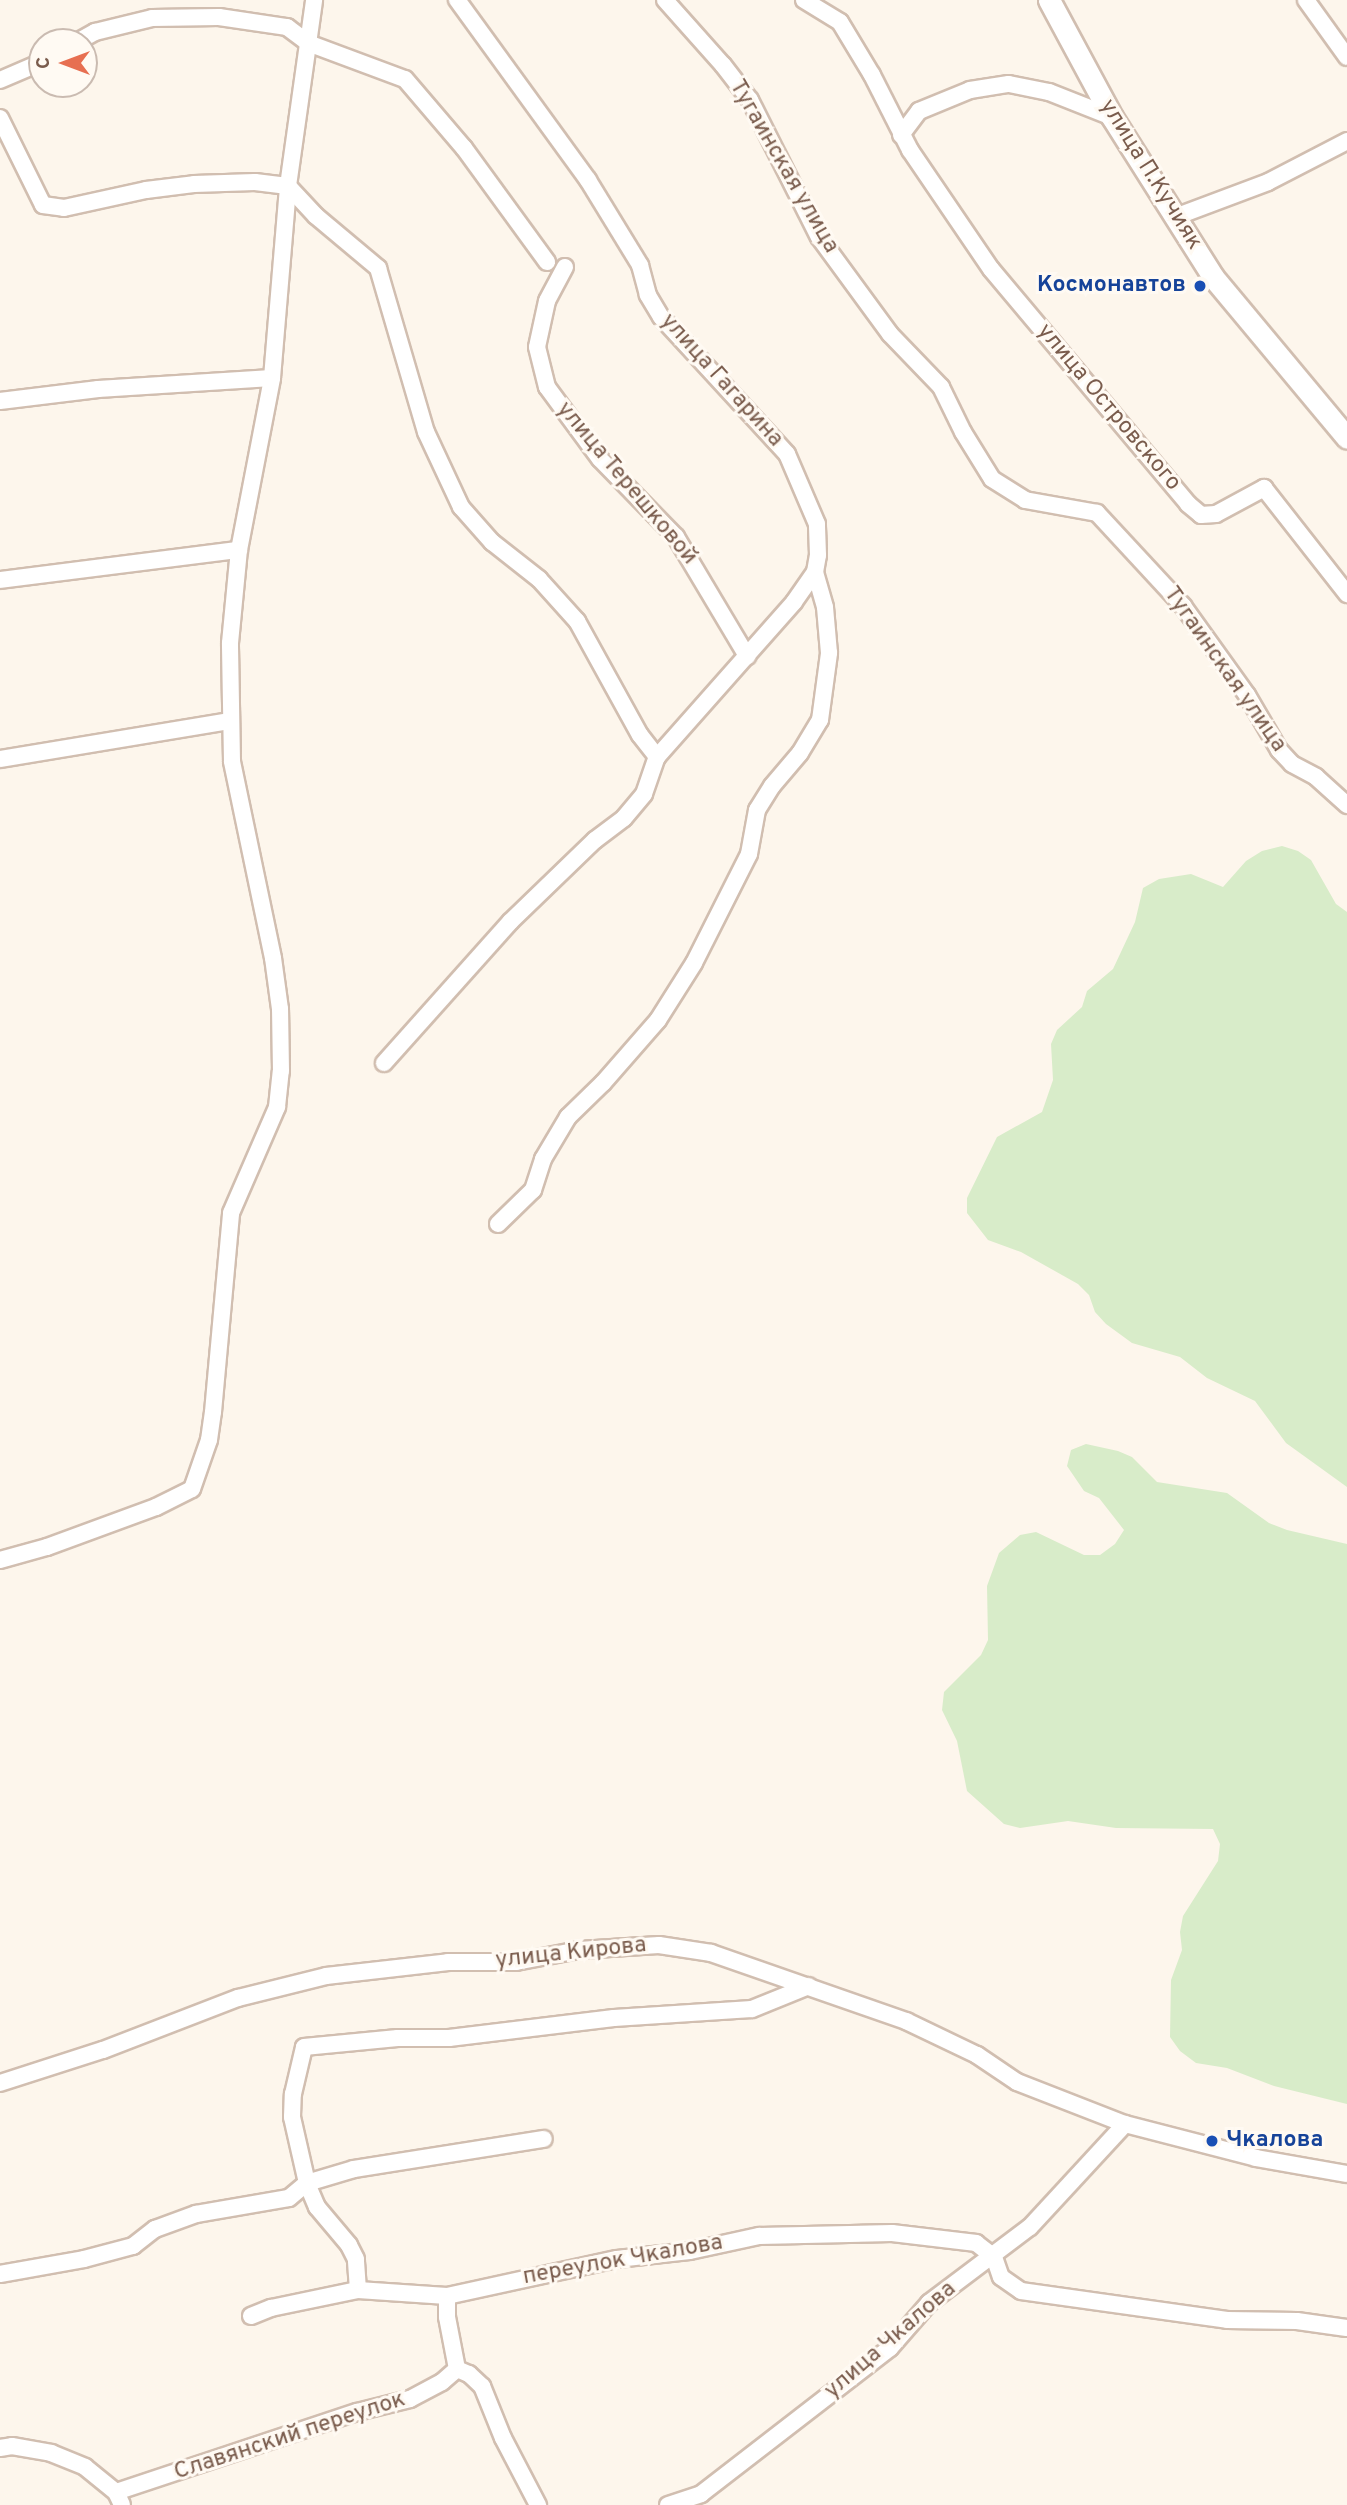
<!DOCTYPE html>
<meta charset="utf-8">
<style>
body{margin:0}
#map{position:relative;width:1347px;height:2505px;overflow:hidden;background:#fdf6ec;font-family:Overpass,sans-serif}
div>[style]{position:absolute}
.green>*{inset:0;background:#d8ecc9}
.roads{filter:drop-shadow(2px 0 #d1beb0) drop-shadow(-2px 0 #d1beb0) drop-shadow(0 2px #d1beb0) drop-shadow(0 -2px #d1beb0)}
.street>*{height:16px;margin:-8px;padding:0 8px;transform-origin:8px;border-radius:8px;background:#fff}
.secondary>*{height:21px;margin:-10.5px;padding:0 10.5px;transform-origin:10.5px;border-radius:10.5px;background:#fff}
.dots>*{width:19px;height:19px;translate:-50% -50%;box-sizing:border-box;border:4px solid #fffaf3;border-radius:50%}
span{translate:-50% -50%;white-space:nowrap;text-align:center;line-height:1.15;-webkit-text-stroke:6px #fffaf3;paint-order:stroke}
.street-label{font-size:23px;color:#7a5c4d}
.transit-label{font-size:23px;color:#164399;font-weight:700}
.right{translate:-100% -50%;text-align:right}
.left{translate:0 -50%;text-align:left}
.north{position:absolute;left:28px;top:28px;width:70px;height:70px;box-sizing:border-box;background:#fffaf3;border:2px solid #cabbb1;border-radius:50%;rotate:270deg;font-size:19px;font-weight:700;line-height:28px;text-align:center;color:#7a5c4d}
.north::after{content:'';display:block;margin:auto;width:24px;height:32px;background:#e76f51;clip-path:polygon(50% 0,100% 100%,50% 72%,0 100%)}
</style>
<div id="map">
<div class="green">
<i style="clip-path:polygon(1282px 846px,1298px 851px,1311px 860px,1336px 904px,1347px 912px,1347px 1487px,1286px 1443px,1255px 1401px,1207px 1378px,1180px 1357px,1132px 1343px,1106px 1324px,1095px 1312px,1089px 1295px,1078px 1284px,1021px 1252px,988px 1240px,967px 1213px,967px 1198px,997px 1137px,1042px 1112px,1053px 1080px,1051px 1044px,1057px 1030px,1082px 1007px,1087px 991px,1113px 969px,1135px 922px,1143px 888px,1159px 879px,1191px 874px,1223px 887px,1246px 861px,1262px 851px)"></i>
<i style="clip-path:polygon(1086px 1444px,1118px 1451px,1132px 1457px,1157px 1482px,1227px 1493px,1269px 1523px,1287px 1530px,1347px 1544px,1347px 2104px,1274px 2086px,1227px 2068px,1196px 2063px,1180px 2051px,1170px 2037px,1171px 1980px,1182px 1950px,1180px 1932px,1183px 1916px,1218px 1861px,1220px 1844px,1213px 1829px,1116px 1828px,1068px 1821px,1020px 1828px,1004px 1824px,967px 1791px,957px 1741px,942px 1710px,944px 1692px,981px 1655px,988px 1640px,987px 1586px,999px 1553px,1020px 1535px,1036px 1532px,1084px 1555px,1100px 1555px,1115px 1544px,1124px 1530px,1099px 1498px,1084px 1491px,1067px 1466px,1071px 1450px)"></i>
</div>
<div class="roads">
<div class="street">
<i style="left:665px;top:0;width:87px;rotate:48.3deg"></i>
<i style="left:723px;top:65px;width:44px;rotate:52.4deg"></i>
<i style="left:750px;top:100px;width:153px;rotate:63.3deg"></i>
<i style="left:819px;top:237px;width:120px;rotate:53.8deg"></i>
<i style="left:890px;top:334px;width:74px;rotate:46.1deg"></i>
<i style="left:941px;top:387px;width:50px;rotate:63.9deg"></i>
<i style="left:963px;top:432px;width:55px;rotate:58.3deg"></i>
<i style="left:992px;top:479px;width:39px;rotate:32deg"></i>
<i style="left:1025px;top:500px;width:73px;rotate:10.2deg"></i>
<i style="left:1097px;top:513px;width:127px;rotate:47.2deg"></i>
<i style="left:1183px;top:606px;width:110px;rotate:54.3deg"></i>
<i style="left:1247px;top:695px;width:64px;rotate:59.8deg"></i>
<i style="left:1279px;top:750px;width:19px;rotate:47deg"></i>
<i style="left:1292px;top:764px;width:27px;rotate:28deg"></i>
<i style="left:1316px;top:777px;width:42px;rotate:42.1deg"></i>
<i style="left:804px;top:0;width:42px;rotate:31.4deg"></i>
<i style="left:840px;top:22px;width:62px;rotate:58.9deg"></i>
<i style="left:872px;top:75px;width:84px;rotate:63.1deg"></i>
<i style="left:910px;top:150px;width:144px;rotate:55.8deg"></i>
<i style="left:991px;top:269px;width:307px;rotate:50deg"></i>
<i style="left:1188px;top:504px;width:17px;rotate:40deg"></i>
<i style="left:1201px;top:515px;width:15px;rotate:-4deg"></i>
<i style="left:1216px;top:514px;width:55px;rotate:-28.4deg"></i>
<i style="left:1264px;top:488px;width:135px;rotate:51.9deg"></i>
<i style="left:1306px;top:0;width:70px;rotate:54.3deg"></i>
<i style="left:77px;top:42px;width:21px;rotate:-29deg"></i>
<i style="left:95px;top:32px;width:59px;rotate:-13.8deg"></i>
<i style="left:152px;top:18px;width:67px;rotate:-0.9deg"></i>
<i style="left:219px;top:17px;width:69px;rotate:8.4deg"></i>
<i style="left:287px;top:27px;width:26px;rotate:37deg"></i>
<i style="left:308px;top:43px;width:103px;rotate:20.4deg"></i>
<i style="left:405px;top:79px;width:91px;rotate:49.5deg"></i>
<i style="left:464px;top:148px;width:141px;rotate:53.9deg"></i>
<i style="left:0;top:80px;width:46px;rotate:-23.2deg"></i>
<i style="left:0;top:118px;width:97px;rotate:63.7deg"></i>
<i style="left:43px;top:205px;width:21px;rotate:8deg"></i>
<i style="left:64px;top:208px;width:84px;rotate:-12.4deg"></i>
<i style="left:146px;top:190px;width:48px;rotate:-7.1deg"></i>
<i style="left:194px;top:184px;width:61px;rotate:-1.9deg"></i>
<i style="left:255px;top:182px;width:33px;rotate:7deg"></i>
<i style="left:288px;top:186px;width:41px;rotate:47deg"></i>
<i style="left:316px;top:216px;width:81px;rotate:40deg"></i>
<i style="left:378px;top:268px;width:171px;rotate:73.7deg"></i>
<i style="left:426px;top:432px;width:83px;rotate:65deg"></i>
<i style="left:461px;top:507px;width:47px;rotate:48.5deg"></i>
<i style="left:492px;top:542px;width:60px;rotate:38.2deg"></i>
<i style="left:539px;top:579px;width:57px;rotate:47.9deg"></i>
<i style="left:577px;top:621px;width:130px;rotate:61.1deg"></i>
<i style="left:640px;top:735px;width:28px;rotate:52deg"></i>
<i style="left:901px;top:135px;width:30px;rotate:-53deg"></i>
<i style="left:919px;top:111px;width:55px;rotate:-22.4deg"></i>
<i style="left:970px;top:90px;width:39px;rotate:-9deg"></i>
<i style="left:1009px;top:84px;width:41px;rotate:11.3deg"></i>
<i style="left:1049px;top:92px;width:68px;rotate:21.6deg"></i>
<i style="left:1175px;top:217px;width:99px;rotate:-20.6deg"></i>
<i style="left:1268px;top:182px;width:89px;rotate:-27.4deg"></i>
<i style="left:565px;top:267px;width:38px;rotate:118deg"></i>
<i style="left:547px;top:301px;width:47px;rotate:102.3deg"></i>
<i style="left:537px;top:347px;width:41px;rotate:76deg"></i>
<i style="left:547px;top:387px;width:89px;rotate:53.6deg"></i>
<i style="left:600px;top:459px;width:109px;rotate:45.7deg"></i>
<i style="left:676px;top:537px;width:139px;rotate:59.2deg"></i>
<i style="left:0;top:401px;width:99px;rotate:-7deg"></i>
<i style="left:98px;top:389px;width:174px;rotate:-3.6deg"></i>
<i style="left:0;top:580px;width:241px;rotate:-7.2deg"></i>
<i style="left:0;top:759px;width:233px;rotate:-9.4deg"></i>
<i style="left:384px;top:1063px;width:189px;rotate:-48.2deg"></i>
<i style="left:510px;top:922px;width:118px;rotate:-44deg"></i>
<i style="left:595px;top:840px;width:36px;rotate:-37deg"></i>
<i style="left:624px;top:818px;width:31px;rotate:-50deg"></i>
<i style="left:644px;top:794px;width:39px;rotate:-71deg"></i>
<i style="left:657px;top:757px;width:207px;rotate:-48.5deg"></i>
<i style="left:794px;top:602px;width:37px;rotate:-55deg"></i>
<i style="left:815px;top:572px;width:17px;rotate:-80deg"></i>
<i style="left:818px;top:555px;width:31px;rotate:-92deg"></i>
<i style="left:817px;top:524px;width:76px;rotate:-113.2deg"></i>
<i style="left:787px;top:454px;width:186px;rotate:-132.6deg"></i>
<i style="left:661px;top:317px;width:26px;rotate:-121deg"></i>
<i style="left:648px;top:295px;width:31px;rotate:-105deg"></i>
<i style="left:640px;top:265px;width:100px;rotate:-121.5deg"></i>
<i style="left:588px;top:180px;width:223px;rotate:-126deg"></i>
<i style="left:498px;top:1224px;width:49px;rotate:-44.2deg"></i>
<i style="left:533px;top:1190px;width:33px;rotate:-72deg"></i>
<i style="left:543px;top:1159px;width:49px;rotate:-59.2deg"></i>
<i style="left:568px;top:1117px;width:49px;rotate:-44.2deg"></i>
<i style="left:603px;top:1083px;width:84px;rotate:-48.9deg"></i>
<i style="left:658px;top:1020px;width:67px;rotate:-57.7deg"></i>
<i style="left:694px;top:963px;width:122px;rotate:-63.2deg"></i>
<i style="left:749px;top:854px;width:45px;rotate:-79.7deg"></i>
<i style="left:757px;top:810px;width:28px;rotate:-58deg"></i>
<i style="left:772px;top:786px;width:43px;rotate:-49.7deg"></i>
<i style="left:800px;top:753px;width:39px;rotate:-59deg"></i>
<i style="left:820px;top:720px;width:68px;rotate:-82.3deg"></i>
<i style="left:829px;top:653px;width:46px;rotate:-95deg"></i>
<i style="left:825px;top:607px;width:36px;rotate:-106deg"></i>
<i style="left:0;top:1560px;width:49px;rotate:-15.5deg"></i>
<i style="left:47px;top:1547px;width:116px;rotate:-20.2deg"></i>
<i style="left:156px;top:1507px;width:40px;rotate:-26.6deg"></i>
<i style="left:192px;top:1489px;width:52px;rotate:-70.9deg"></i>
<i style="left:209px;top:1440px;width:28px;rotate:-82deg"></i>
<i style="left:213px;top:1412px;width:200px;rotate:-84.8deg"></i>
<i style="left:231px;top:1213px;width:116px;rotate:-66.5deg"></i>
<i style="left:277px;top:1107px;width:36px;rotate:-84deg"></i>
<i style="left:281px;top:1071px;width:62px;rotate:-90.9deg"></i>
<i style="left:280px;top:1009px;width:51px;rotate:-97.8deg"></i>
<i style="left:273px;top:958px;width:201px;rotate:-101.8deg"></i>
<i style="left:232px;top:761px;width:118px;rotate:-91deg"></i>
<i style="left:230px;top:643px;width:93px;rotate:-84.5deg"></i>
<i style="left:239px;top:550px;width:175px;rotate:-79.1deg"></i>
<i style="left:272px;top:378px;width:193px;rotate:-85.2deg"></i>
<i style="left:288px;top:186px;width:188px;rotate:-82deg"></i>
<i style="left:0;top:2083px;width:108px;rotate:-17.8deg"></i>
<i style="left:103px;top:2050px;width:145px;rotate:-21.1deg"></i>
<i style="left:238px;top:1998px;width:91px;rotate:-14deg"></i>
<i style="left:326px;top:1976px;width:123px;rotate:-6.5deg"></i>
<i style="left:448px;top:1962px;width:68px"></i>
<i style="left:516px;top:1962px;width:64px;rotate:-10.8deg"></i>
<i style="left:579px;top:1950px;width:80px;rotate:-3.6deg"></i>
<i style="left:659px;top:1945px;width:53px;rotate:8.7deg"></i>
<i style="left:711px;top:1953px;width:207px;rotate:19.2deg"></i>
<i style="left:906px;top:2021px;width:79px;rotate:25.6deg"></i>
<i style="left:977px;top:2055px;width:48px;rotate:34deg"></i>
<i style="left:1017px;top:2082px;width:116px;rotate:21.3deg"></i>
<i style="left:1125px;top:2124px;width:135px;rotate:14.5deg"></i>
<i style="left:1256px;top:2158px;width:92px;rotate:10deg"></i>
<i style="left:0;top:2274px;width:85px;rotate:-10.1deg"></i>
<i style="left:84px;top:2259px;width:51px;rotate:-14.9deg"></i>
<i style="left:133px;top:2246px;width:28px;rotate:-38deg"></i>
<i style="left:155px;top:2229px;width:44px;rotate:-20.1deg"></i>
<i style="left:196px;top:2214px;width:94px;rotate:-9.8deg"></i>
<i style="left:289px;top:2198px;width:23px;rotate:-40deg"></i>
<i style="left:307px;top:2183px;width:49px;rotate:-16.6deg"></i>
<i style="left:354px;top:2169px;width:192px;rotate:-9deg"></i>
<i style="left:358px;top:2290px;width:31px;rotate:-94deg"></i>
<i style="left:356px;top:2259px;width:16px;rotate:-117deg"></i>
<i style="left:349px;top:2245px;width:50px;rotate:-130.1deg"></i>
<i style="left:317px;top:2207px;width:26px;rotate:-113deg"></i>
<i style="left:307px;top:2183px;width:68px;rotate:-102.8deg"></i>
<i style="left:292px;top:2117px;width:23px;rotate:-88deg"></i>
<i style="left:293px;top:2094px;width:48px;rotate:-76.8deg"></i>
<i style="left:304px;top:2047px;width:94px;rotate:-5.5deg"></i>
<i style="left:398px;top:2038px;width:51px"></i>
<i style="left:449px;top:2038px;width:166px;rotate:-6.9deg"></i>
<i style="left:614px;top:2018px;width:138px;rotate:-3.7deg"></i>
<i style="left:752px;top:2009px;width:61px;rotate:-22deg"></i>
<i style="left:447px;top:2296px;width:21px;rotate:90deg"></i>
<i style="left:447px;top:2317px;width:53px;rotate:79.1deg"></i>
<i style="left:457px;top:2369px;width:13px;rotate:23deg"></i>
<i style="left:469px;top:2374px;width:18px;rotate:43deg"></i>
<i style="left:482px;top:2386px;width:56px;rotate:68deg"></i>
<i style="left:503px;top:2438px;width:76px;rotate:62.4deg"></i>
<i style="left:251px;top:2316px;width:22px;rotate:-22deg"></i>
<i style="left:271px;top:2308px;width:89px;rotate:-11.7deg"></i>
<i style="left:358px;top:2290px;width:89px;rotate:3.9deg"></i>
<i style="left:447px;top:2296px;width:174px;rotate:-12.3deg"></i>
<i style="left:617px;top:2259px;width:73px;rotate:-6.3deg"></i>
<i style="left:690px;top:2251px;width:71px;rotate:-12.3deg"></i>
<i style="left:759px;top:2236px;width:133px;rotate:-1.3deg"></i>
<i style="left:892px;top:2233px;width:85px;rotate:6.8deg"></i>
<i style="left:976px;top:2243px;width:23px;rotate:38deg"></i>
<i style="left:994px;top:2257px;width:21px;rotate:71deg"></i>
<i style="left:1001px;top:2277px;width:24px;rotate:35deg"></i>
<i style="left:1021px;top:2291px;width:208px;rotate:8deg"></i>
<i style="left:1227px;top:2320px;width:70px;rotate:0.8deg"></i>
<i style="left:1297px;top:2321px;width:50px;rotate:8deg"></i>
<i style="left:0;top:2448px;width:12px;rotate:-9deg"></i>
<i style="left:12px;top:2446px;width:40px;rotate:10deg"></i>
<i style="left:51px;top:2453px;width:37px;rotate:22deg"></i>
<i style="left:85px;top:2467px;width:40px;rotate:39deg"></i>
<i style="left:116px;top:2492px;width:14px;rotate:65deg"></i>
<i style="left:116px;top:2492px;width:254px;rotate:-18.4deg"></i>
<i style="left:357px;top:2412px;width:55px;rotate:-13.8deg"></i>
<i style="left:410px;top:2399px;width:36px;rotate:-28deg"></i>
<i style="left:442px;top:2382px;width:20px;rotate:-41deg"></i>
<i style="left:668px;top:2505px;width:35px;rotate:-18deg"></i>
<i style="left:701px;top:2494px;width:239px;rotate:-37.7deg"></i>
<i style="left:890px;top:2348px;width:60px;rotate:-49.1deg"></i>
<i style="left:929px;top:2303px;width:126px;rotate:-37deg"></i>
<i style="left:1030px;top:2227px;width:140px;rotate:-47.3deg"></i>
</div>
<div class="secondary">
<i style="left:1049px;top:0;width:133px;rotate:61.7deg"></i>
<i style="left:1112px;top:117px;width:189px;rotate:57.7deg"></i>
<i style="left:1213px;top:277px;width:209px;rotate:50.2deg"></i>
</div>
</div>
<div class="dots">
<i style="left:1200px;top:286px;background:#1a4fb4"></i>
<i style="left:1212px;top:2141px;background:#1a4fb4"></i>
</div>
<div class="street-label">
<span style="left:783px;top:167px;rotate:60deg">Тугаинская улица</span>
<span style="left:1150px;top:175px;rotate:58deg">улица П.Кучияк</span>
<span style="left:721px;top:381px;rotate:48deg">улица Гагарина</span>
<span style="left:1108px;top:408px;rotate:50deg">улица Островского</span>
<span style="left:626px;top:484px;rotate:50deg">улица Терешковой</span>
<span style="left:1224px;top:670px;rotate:55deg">Тугаинская улица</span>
<span style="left:571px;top:1954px;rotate:-6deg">улица Кирова</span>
<span style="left:623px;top:2261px;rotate:-10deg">переулок Чкалова</span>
<span style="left:891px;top:2341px;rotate:-41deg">улица Чкалова</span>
<span style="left:290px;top:2437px;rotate:-18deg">Славянский переулок</span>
</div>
<div class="transit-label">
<span class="right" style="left:1186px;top:286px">Космонавтов</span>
<span class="left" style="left:1226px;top:2141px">Чкалова</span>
</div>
<div class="north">С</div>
</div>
